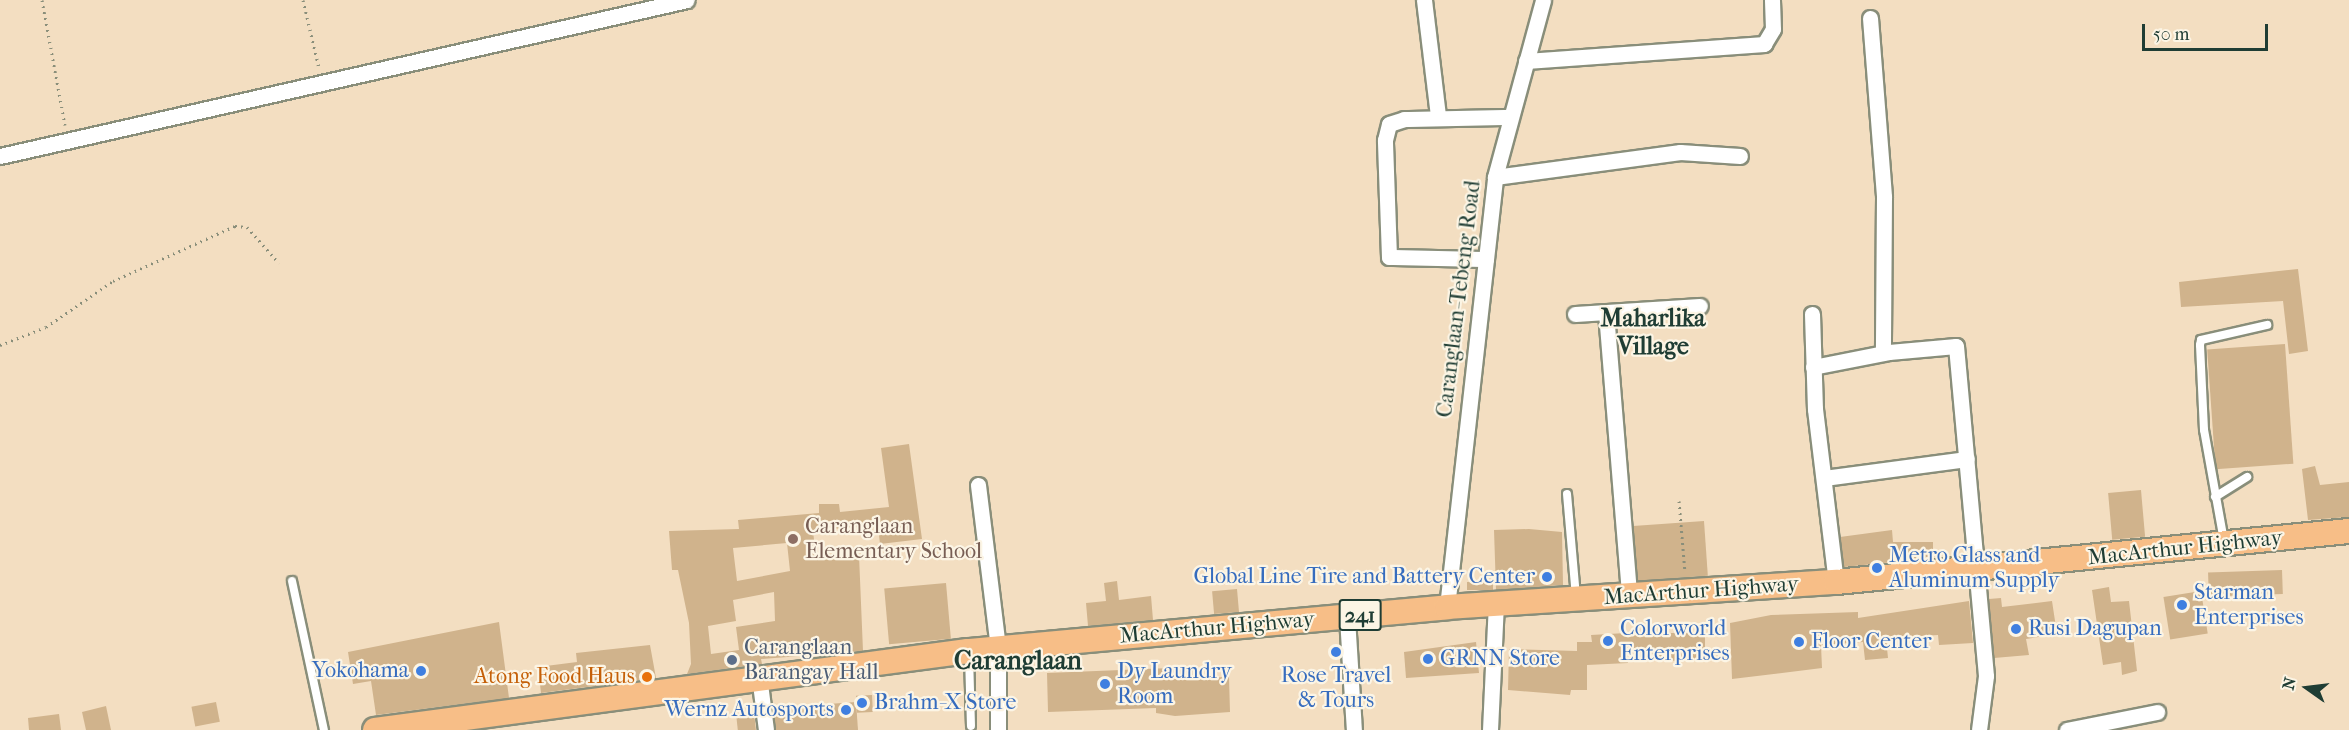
<!DOCTYPE html>
<style>
body{margin:0}
#map{position:relative;width:2349px;height:730px;overflow:hidden;background:#f3dec1;font-family:"IM FELL French Canon",serif}
div>[style]{position:absolute}
.building>*{inset:0;background:#d0b38c;transform-origin:0 0}
.path>*{height:3px;margin-top:-1.5px;transform-origin:0;background:repeating-linear-gradient(90deg,#898e7a 0 1.5px,transparent 0 6px)}
.roads{filter:drop-shadow(2px 0 #898e7a) drop-shadow(-2px 0 #898e7a) drop-shadow(0 2px #898e7a) drop-shadow(0 -2px #898e7a)}
.service>*{height:8px;margin:-4px;padding:0 4px;transform-origin:4px;border-radius:4px;background:#fff}
.minor>*{height:15px;margin:-7.5px;padding:0 7.5px;transform-origin:7.5px;border-radius:7.5px;background:#fff}
.primary>*{height:24px;margin:-12px;padding:0 12px;transform-origin:12px;border-radius:12px;background:#f7be87}
.dots>*{width:16px;height:16px;translate:-50% -50%;box-sizing:border-box;border:3px solid #fcf5e5;border-radius:50%}
span{translate:-50% -50%;white-space:nowrap;text-align:center;line-height:1.15;-webkit-text-stroke:4.5px #fcf5e5;paint-order:stroke}
.shield-label span{padding:2px 4px;background:#fcf5e5;border:2px solid;border-radius:4px;-webkit-text-stroke-width:0}
.shield-label{font-size:21px;color:#1f3d34;font-weight:700}
.street-label{font-size:22px;color:#1f3d34}
.education-label{font-size:22px;color:#785e54}
.left{translate:0 -50%;text-align:left}
.shop-label{font-size:22px;color:#366cbe}
.right{translate:-100% -50%;text-align:right}
.service-label{font-size:22px;color:#4e5e75}
.food-label{font-size:22px;color:#c56008}
.neighbourhood-label{font-size:24px;color:#1f3d34;font-weight:700}
.quarter-label{font-size:26px;color:#1f3d34;font-weight:700}
.north{position:absolute;left:2277px;top:658px;width:60px;height:60px;-webkit-text-stroke:4px #fcf5e5;paint-order:stroke;rotate:284deg;font-size:16px;font-weight:700;line-height:24px;text-align:center;color:#1f3d34}
.north::after{content:'';display:block;margin:auto;width:21px;height:27px;background:#1f3d34;clip-path:polygon(50% 0,100% 100%,50% 72%,0 100%)}
.scale{position:absolute;left:2142px;top:24px;width:126px;height:27px;box-sizing:border-box;border:3px solid #1f3d34;border-top:0;padding-left:8px;font-size:18px;line-height:21px;white-space:nowrap;color:#1f3d34;-webkit-text-stroke:4px #fcf5e5;paint-order:stroke}
</style>
<div id="map">
<div class="building">
<i style="clip-path:polygon(2298px 269px,2308px 351px,2289px 354px,2283px 301px,2181px 307px,2179px 282px)"></i>
<i style="left:2285px;top:344px;width:120px;height:78px;rotate:86deg"></i>
<i style="clip-path:polygon(evenodd,909px 444px,922px 539px,880px 544px,878px 526px,813px 530px,816px 560px,859px 555px,863px 651px,761px 659px,762px 664px,687px 674px,691px 664px,689px 623px,678px 570px,672px 570px,669px 531px,739px 529px,738px 520px,819px 513px,819px 504px,839px 504px,840px 512px,889px 507px,881px 448px,909px 444px,787px 543px,790px 571px,737px 581px,733px 548px,787px 543px,909px 444px,774px 592px,775px 621px,736px 627px,739px 650px,711px 654px,708px 626px,736px 621px,733px 600px,774px 592px)"></i>
<i style="clip-path:polygon(2315px 466px,2320px 485px,2349px 482px,2349px 517px,2308px 520px,2302px 469px)"></i>
<i style="left:2141px;top:490px;width:47px;height:33px;rotate:85deg"></i>
<i style="left:1704px;top:521px;width:55px;height:71px;rotate:86deg"></i>
<i style="clip-path:polygon(1529px 529px,1562px 532px,1563px 585px,1496px 590px,1494px 530px)"></i>
<i style="clip-path:polygon(1892px 530px,1893px 542px,1933px 542px,1933px 558px,1844px 567px,1840px 537px)"></i>
<i style="left:2282px;top:570px;width:24px;height:74px;rotate:88deg"></i>
<i style="clip-path:polygon(1117px 581px,1119px 600px,1151px 596px,1153px 620px,1088px 626px,1086px 603px,1106px 601px,1104px 583px)"></i>
<i style="left:1493px;top:582px;width:8px;height:26px;rotate:90deg"></i>
<i style="left:946px;top:583px;width:56px;height:62px;rotate:85deg"></i>
<i style="clip-path:polygon(2109px 587px,2111px 602px,2129px 601px,2137px 671px,2122px 675px,2121px 662px,2103px 665px,2092px 590px)"></i>
<i style="left:1237px;top:589px;width:23px;height:25px;rotate:85deg"></i>
<i style="left:2201px;top:591px;width:43px;height:38px;rotate:81deg"></i>
<i style="clip-path:polygon(2001px 598px,2002px 607px,2052px 601px,2057px 634px,2026px 639px,2029px 655px,1994px 658px,1989px 599px)"></i>
<i style="clip-path:polygon(1969px 601px,1973px 643px,1939px 645px,1938px 635px,1886px 638px,1888px 658px,1865px 660px,1863px 642px,1821px 645px,1822px 668px,1732px 679px,1730px 623px,1771px 615px,1858px 612px,1858px 618px)"></i>
<i style="clip-path:polygon(499px 622px,509px 698px,376px 715px,371px 681px,353px 684px,348px 652px)"></i>
<i style="clip-path:polygon(1626px 633px,1705px 633px,1705px 660px,1657px 661px,1657px 654px,1627px 652px,1628px 663px,1587px 665px,1587px 690px,1571px 690px,1570px 695px,1508px 690px,1509px 649px,1577px 651px,1577px 642px,1592px 642px,1591px 635px)"></i>
<i style="clip-path:polygon(1476px 642px,1479px 673px,1406px 678px,1404px 652px)"></i>
<i style="clip-path:polygon(650px 645px,656px 678px,541px 693px,538px 667px,577px 662px,576px 653px)"></i>
<i style="clip-path:polygon(1195px 667px,1196px 678px,1229px 677px,1230px 712px,1175px 716px,1156px 713px,1156px 708px,1048px 712px,1047px 673px)"></i>
<i style="left:872px;top:695px;width:17px;height:16px;rotate:87deg"></i>
<i style="left:216px;top:702px;width:20px;height:25px;rotate:79deg"></i>
<i style="clip-path:polygon(856px 702px,858px 730px,776px 730px,773px 708px)"></i>
<i style="clip-path:polygon(106px 706px,111px 730px,86px 730px,82px 712px)"></i>
<i style="left:754px;top:712px;width:18px;height:18px;rotate:84deg"></i>
<i style="clip-path:polygon(59px 714px,61px 730px,29px 730px,28px 718px)"></i>
</div>
<div class="path">
<i style="left:42px;top:0;width:127px;rotate:79.6deg"></i>
<i style="left:303px;top:0;width:70px;rotate:76.8deg"></i>
<i style="left:0;top:345px;width:49px;rotate:-21.4deg"></i>
<i style="left:46px;top:327px;width:81px;rotate:-34.5deg"></i>
<i style="left:113px;top:281px;width:134px;rotate:-24.3deg"></i>
<i style="left:235px;top:226px;width:12px;rotate:5deg"></i>
<i style="left:247px;top:227px;width:48px;rotate:48.4deg"></i>
<i style="left:1679px;top:501px;width:71px;rotate:85.2deg"></i>
</div>
<div class="roads">
<div class="service">
<i style="left:1567px;top:494px;width:103px;rotate:85deg"></i>
<i style="left:2215px;top:497px;width:38px;rotate:-32deg"></i>
<i style="left:2224px;top:541px;width:113px;rotate:-100.2deg"></i>
<i style="left:2204px;top:430px;width:85px;rotate:-92.7deg"></i>
<i style="left:2200px;top:345px;width:5px;rotate:-79deg"></i>
<i style="left:2201px;top:340px;width:68px;rotate:-12.8deg"></i>
<i style="left:292px;top:581px;width:152px;rotate:77.9deg"></i>
<i style="left:969px;top:655px;width:71px;rotate:88.4deg"></i>
</div>
<div class="minor">
<i style="left:1424px;top:0;width:117px;rotate:83.1deg"></i>
<i style="left:1870px;top:18px;width:180px;rotate:85.5deg"></i>
<i style="left:1884px;top:197px;width:156px;rotate:90.4deg"></i>
<i style="left:1526px;top:61px;width:239px;rotate:-4.1deg"></i>
<i style="left:1764px;top:44px;width:17px;rotate:-59deg"></i>
<i style="left:1773px;top:29px;width:29px;rotate:-92deg"></i>
<i style="left:0;top:156px;width:704px;rotate:-12.79deg"></i>
<i style="left:1495px;top:177px;width:187px;rotate:-7.7deg"></i>
<i style="left:1680px;top:152px;width:60px;rotate:3.8deg"></i>
<i style="left:1486px;top:259px;width:97px;rotate:-178.8deg"></i>
<i style="left:1389px;top:257px;width:117px;rotate:-92deg"></i>
<i style="left:1385px;top:140px;width:16px;rotate:-76deg"></i>
<i style="left:1389px;top:124px;width:16px;rotate:-18deg"></i>
<i style="left:1404px;top:119px;width:104px;rotate:-1.1deg"></i>
<i style="left:1606px;top:313px;width:283px;rotate:85.3deg"></i>
<i style="left:1575px;top:314px;width:125px;rotate:-3.7deg"></i>
<i style="left:1812px;top:314px;width:95px;rotate:88.2deg"></i>
<i style="left:1815px;top:409px;width:174px;rotate:83.1deg"></i>
<i style="left:1813px;top:367px;width:77px;rotate:-11.2deg"></i>
<i style="left:1889px;top:352px;width:67px;rotate:-5.1deg"></i>
<i style="left:1956px;top:346px;width:331px;rotate:84.8deg"></i>
<i style="left:1986px;top:676px;width:54px;rotate:97.4deg"></i>
<i style="left:1824px;top:478px;width:144px;rotate:-7.6deg"></i>
<i style="left:978px;top:485px;width:165px;rotate:83deg"></i>
<i style="left:998px;top:649px;width:81px;rotate:90deg"></i>
<i style="left:1447px;top:607px;width:433px;rotate:-83.6deg"></i>
<i style="left:1495px;top:177px;width:183px;rotate:-74.8deg"></i>
<i style="left:1347px;top:617px;width:113px;rotate:86.5deg"></i>
<i style="left:759px;top:676px;width:54px;rotate:82.6deg"></i>
<i style="left:1490px;top:730px;width:125px;rotate:-87.3deg"></i>
<i style="left:2067px;top:730px;width:92px;rotate:-11.3deg"></i>
</div>
<div class="primary">
<i style="left:375px;top:730px;width:598px;rotate:-7.59deg"></i>
<i style="left:968px;top:651px;width:481px;rotate:-5.2deg"></i>
<i style="left:1447px;top:607px;width:390px;rotate:-3.7deg"></i>
<i style="left:1836px;top:582px;width:516px;rotate:-5.68deg"></i>
</div>
</div>
<div class="dots">
<i style="left:793px;top:539px;background:#8d6e63"></i>
<i style="left:1877px;top:568px;background:#3f7fe0"></i>
<i style="left:1547px;top:577px;background:#3f7fe0"></i>
<i style="left:2182px;top:605px;background:#3f7fe0"></i>
<i style="left:2016px;top:629px;background:#3f7fe0"></i>
<i style="left:1608px;top:641px;background:#3f7fe0"></i>
<i style="left:1799px;top:642px;background:#3f7fe0"></i>
<i style="left:1336px;top:652px;background:#3f7fe0"></i>
<i style="left:1428px;top:659px;background:#3f7fe0"></i>
<i style="left:732px;top:660px;background:#5c6f8a"></i>
<i style="left:421px;top:671px;background:#3f7fe0"></i>
<i style="left:647px;top:677px;background:#e8710a"></i>
<i style="left:1105px;top:684px;background:#3f7fe0"></i>
<i style="left:862px;top:703px;background:#3f7fe0"></i>
<i style="left:846px;top:710px;background:#3f7fe0"></i>
</div>
<div class="shield-label">
<span style="left:1360px;top:615px">241</span>
</div>
<div class="street-label">
<span style="left:1459px;top:299px;rotate:-83deg">Caranglaan-Tebeng Road</span>
<span style="left:2185px;top:548px;rotate:-6deg">MacArthur Highway</span>
<span style="left:1701px;top:591px;rotate:-4deg">MacArthur Highway</span>
<span style="left:1217px;top:628px;rotate:-5deg">MacArthur Highway</span>
</div>
<div class="education-label">
<span class="left" style="left:805px;top:539px">Caranglaan<br>Elementary School</span>
</div>
<div class="shop-label">
<span class="left" style="left:1889px;top:568px">Metro Glass and<br>Aluminum Supply</span>
<span class="right" style="left:1535px;top:577px">Global Line Tire and Battery Center</span>
<span class="left" style="left:2194px;top:605px">Starman<br>Enterprises</span>
<span class="left" style="left:1620px;top:641px">Colorworld<br>Enterprises</span>
<span class="left" style="left:2028px;top:629px">Rusi Dagupan</span>
<span class="left" style="left:1811px;top:642px">Floor Center</span>
<span class="left" style="left:1440px;top:659px">GRNN Store</span>
<span class="right" style="left:409px;top:671px">Yokohama</span>
<span class="left" style="left:1117px;top:684px">Dy Laundry<br>Room</span>
<span style="left:1336px;top:688px">Rose Travel<br>&amp; Tours</span>
<span class="left" style="left:874px;top:703px">Brahm-X Store</span>
<span class="right" style="left:834px;top:710px">Wernz Autosports</span>
</div>
<div class="service-label">
<span class="left" style="left:744px;top:660px">Caranglaan<br>Barangay Hall</span>
</div>
<div class="food-label">
<span class="right" style="left:635px;top:677px">Atong Food Haus</span>
</div>
<div class="neighbourhood-label">
<span style="left:1653px;top:333px">Maharlika<br>Village</span>
</div>
<div class="quarter-label">
<span style="left:1018px;top:661px">Caranglaan</span>
</div>
<div class="north">N</div>
<div class="scale">50 m</div>
</div>
